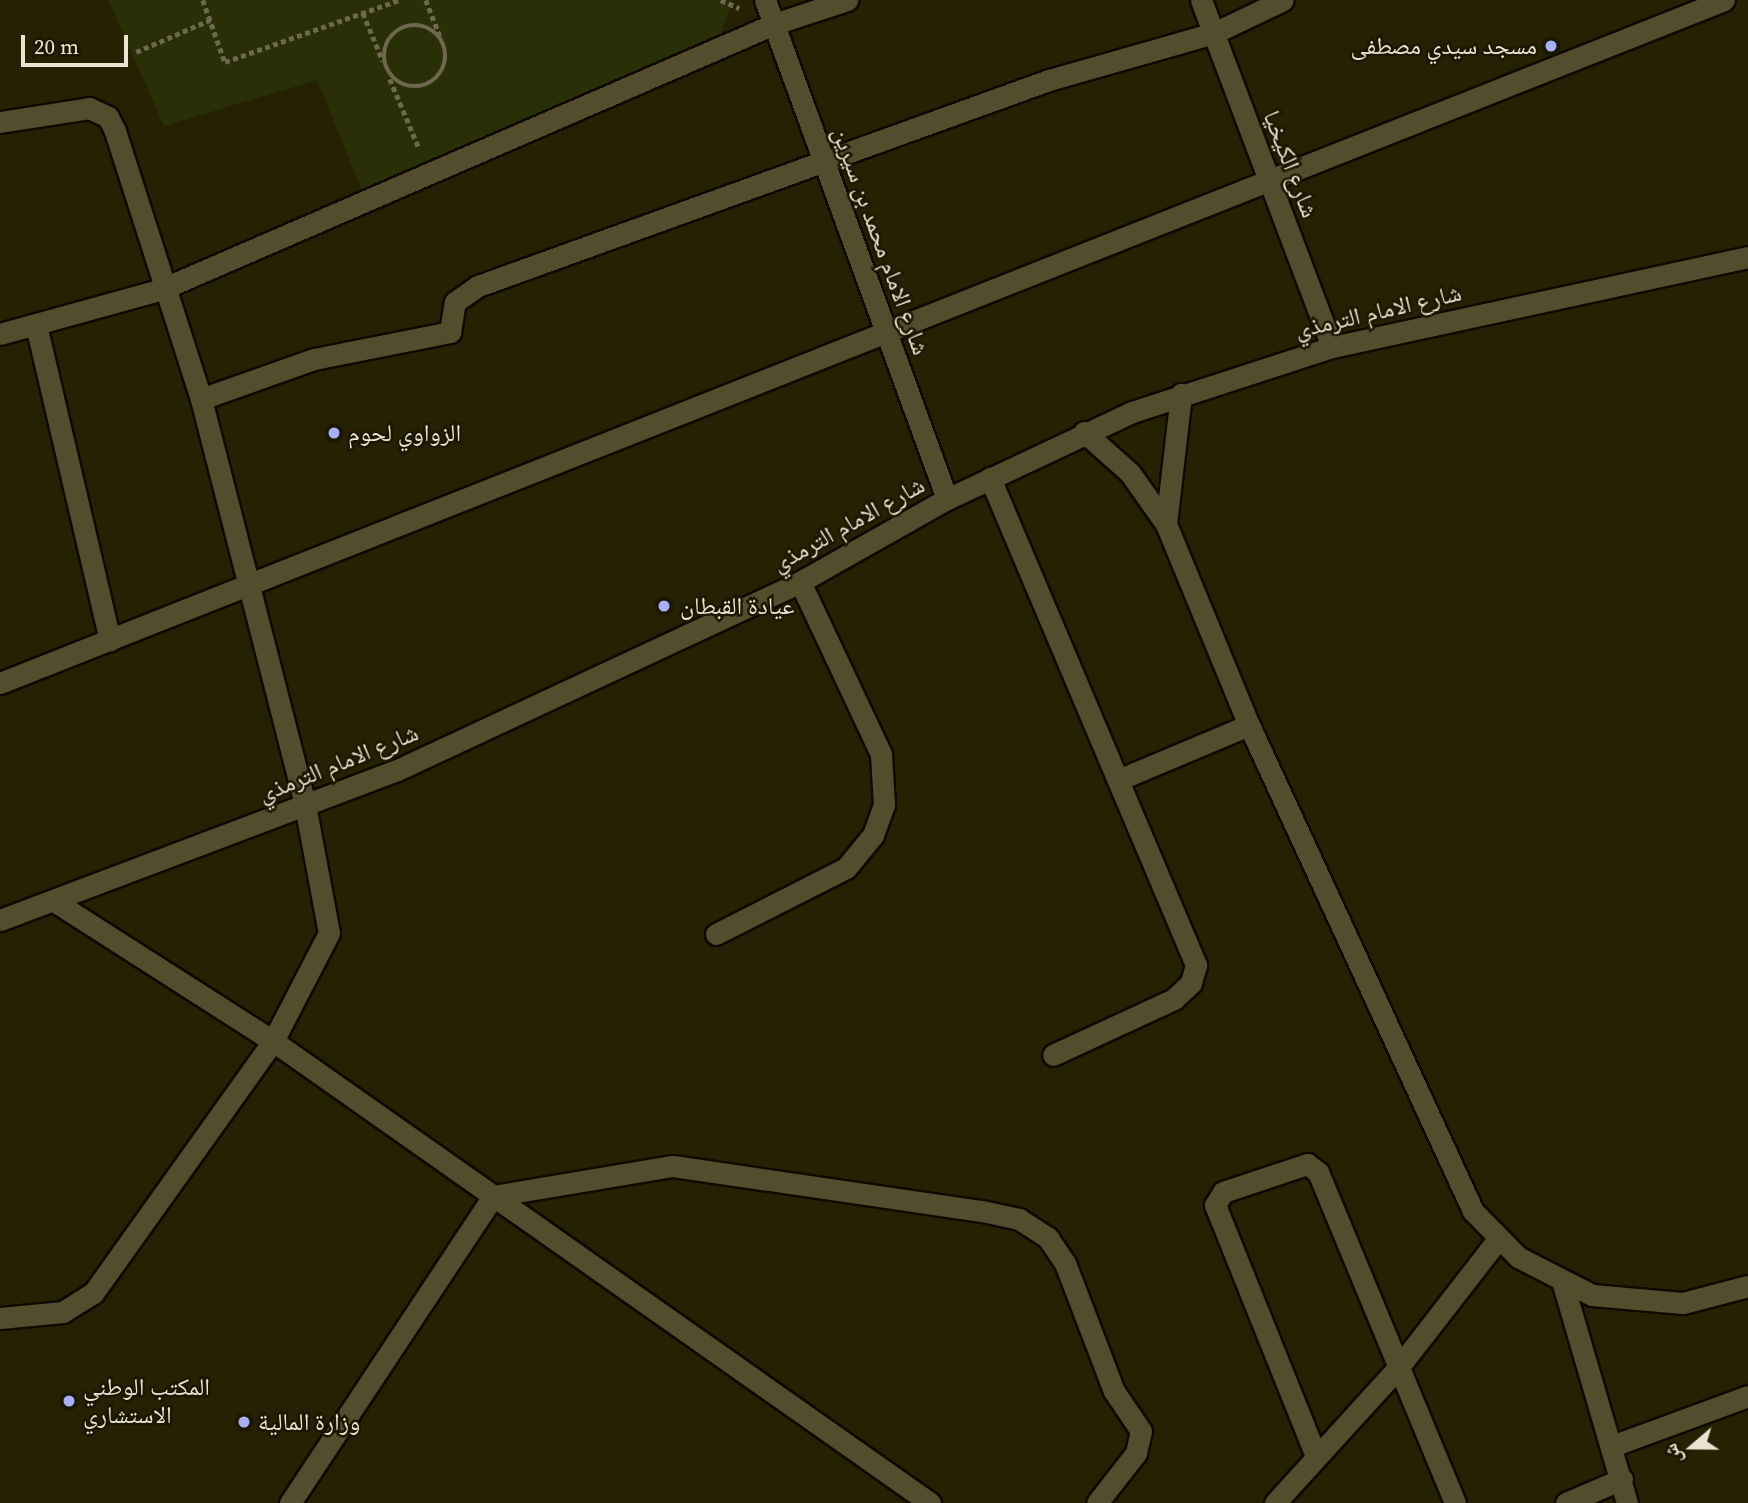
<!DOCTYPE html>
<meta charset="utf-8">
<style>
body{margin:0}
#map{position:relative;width:1748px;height:1503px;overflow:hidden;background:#262102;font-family:"Source Serif 4","Noto Naskh Arabic",serif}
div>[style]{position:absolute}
.green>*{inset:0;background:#292f07}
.path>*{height:4.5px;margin-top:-2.25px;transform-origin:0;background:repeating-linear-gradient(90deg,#6d684e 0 5px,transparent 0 8.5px)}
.path>.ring{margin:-2.25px;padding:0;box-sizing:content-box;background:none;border:4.5px solid #6d684e;border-radius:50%}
.roads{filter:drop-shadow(2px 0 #0e0a00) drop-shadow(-2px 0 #0e0a00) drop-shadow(0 2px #0e0a00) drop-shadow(0 -2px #0e0a00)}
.minor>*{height:21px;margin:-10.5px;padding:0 10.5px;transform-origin:10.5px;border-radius:10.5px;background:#534d2d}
.dots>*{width:19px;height:19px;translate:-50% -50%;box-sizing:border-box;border:4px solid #1c1700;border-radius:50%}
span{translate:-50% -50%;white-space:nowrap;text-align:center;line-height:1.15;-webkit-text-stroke:5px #1c1700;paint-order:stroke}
.poi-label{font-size:24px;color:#e8e5d3}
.right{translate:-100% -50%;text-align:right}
.left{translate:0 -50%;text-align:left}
.street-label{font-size:24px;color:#e8e5d3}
.north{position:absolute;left:1657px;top:1412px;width:70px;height:70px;-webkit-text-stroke:5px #1c1700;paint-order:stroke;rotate:250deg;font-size:19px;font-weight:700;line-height:28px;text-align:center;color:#e8e5d3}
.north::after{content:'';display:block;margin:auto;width:24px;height:32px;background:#e8e5d3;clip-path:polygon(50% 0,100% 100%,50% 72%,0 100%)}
.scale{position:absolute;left:21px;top:35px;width:107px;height:32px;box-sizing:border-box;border:4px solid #e8e5d3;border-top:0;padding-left:9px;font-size:21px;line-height:24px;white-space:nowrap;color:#e8e5d3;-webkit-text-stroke:5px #1c1700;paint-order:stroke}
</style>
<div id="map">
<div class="green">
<i style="clip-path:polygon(108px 0,732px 0,715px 51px,363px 193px,317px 80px,164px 126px)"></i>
</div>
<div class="path">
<i style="left:203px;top:0;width:66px;rotate:70.5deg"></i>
<i style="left:225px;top:62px;width:185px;rotate:-19.6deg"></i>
<i style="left:426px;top:0;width:39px;rotate:69deg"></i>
<i style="left:721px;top:0;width:20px;rotate:24deg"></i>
<i style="left:363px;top:13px;width:52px;rotate:67.4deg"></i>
<i class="ring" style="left:384px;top:25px;width:57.5px;height:57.5px"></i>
<i style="left:136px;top:52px;width:81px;rotate:-23.4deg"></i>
<i style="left:390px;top:79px;width:75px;rotate:67.2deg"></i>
</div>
<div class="roads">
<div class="minor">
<i style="left:765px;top:0;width:531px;rotate:69.96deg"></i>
<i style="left:1201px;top:0;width:371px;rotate:69.3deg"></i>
<i style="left:0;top:122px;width:90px;rotate:-8.9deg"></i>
<i style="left:89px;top:108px;width:21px;rotate:25deg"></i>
<i style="left:108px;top:117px;width:16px;rotate:63deg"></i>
<i style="left:115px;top:131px;width:281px;rotate:72.2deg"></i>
<i style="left:201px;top:399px;width:419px;rotate:75.6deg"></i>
<i style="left:305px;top:805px;width:130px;rotate:79.4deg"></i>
<i style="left:329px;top:933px;width:122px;rotate:117.4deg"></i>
<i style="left:273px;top:1041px;width:310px;rotate:125.5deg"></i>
<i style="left:93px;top:1293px;width:36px;rotate:148deg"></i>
<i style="left:63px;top:1312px;width:63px;rotate:174.6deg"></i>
<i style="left:36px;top:325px;width:324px;rotate:76.8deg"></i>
<i style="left:0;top:334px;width:168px;rotate:-15.5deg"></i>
<i style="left:162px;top:289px;width:667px;rotate:-23.41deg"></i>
<i style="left:774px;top:24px;width:77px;rotate:-18.2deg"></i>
<i style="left:201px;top:399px;width:120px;rotate:-19.5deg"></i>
<i style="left:314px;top:359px;width:139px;rotate:-11.2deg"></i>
<i style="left:450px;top:332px;width:30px;rotate:-81deg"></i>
<i style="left:455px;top:302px;width:28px;rotate:-35deg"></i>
<i style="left:478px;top:286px;width:607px;rotate:-19.84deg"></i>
<i style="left:1049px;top:80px;width:172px;rotate:-15.9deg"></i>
<i style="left:1214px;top:33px;width:76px;rotate:-25.6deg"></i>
<i style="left:1084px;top:432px;width:62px;rotate:41.7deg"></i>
<i style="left:1130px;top:473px;width:62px;rotate:54.8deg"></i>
<i style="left:1166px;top:524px;width:217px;rotate:67.6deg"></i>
<i style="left:1249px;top:725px;width:535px;rotate:65.25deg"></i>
<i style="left:1473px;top:1211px;width:64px;rotate:45.6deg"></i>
<i style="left:1518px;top:1257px;width:83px;rotate:27.2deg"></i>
<i style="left:1592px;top:1295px;width:91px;rotate:5deg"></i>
<i style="left:1683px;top:1303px;width:67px;rotate:-14.7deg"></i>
<i style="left:990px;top:478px;width:529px;rotate:67.07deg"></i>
<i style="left:1196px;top:965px;width:19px;rotate:106deg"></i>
<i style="left:1191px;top:983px;width:23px;rotate:137deg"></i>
<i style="left:1174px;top:999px;width:133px;rotate:155.2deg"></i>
<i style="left:1166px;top:524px;width:131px;rotate:-83.4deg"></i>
<i style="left:0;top:683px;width:1854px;rotate:-21.61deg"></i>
<i style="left:1118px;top:780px;width:142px;rotate:-22.8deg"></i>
<i style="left:57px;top:903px;width:256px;rotate:32.6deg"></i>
<i style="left:273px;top:1041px;width:803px;rotate:35.11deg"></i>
<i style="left:0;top:920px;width:422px;rotate:-20.7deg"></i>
<i style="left:395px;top:771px;width:447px;rotate:-25deg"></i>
<i style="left:800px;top:582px;width:169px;rotate:-29.5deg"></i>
<i style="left:947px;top:499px;width:204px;rotate:-25.2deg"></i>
<i style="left:1132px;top:412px;width:210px;rotate:-18deg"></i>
<i style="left:1332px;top:347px;width:426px;rotate:-12.2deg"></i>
<i style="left:716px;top:934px;width:146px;rotate:-26.9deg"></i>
<i style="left:846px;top:868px;width:43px;rotate:-50.7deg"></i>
<i style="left:873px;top:835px;width:32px;rotate:-70deg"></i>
<i style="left:884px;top:805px;width:51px;rotate:-93.4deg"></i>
<i style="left:881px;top:754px;width:190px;rotate:-115.2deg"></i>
<i style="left:1563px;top:1284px;width:228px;rotate:73.7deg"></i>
<i style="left:1612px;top:1446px;width:145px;rotate:-20.2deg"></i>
<i style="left:1316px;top:1456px;width:271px;rotate:-111.9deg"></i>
<i style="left:1215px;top:1205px;width:15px;rotate:-58deg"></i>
<i style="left:1223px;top:1192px;width:89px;rotate:-18.4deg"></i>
<i style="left:1307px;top:1164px;width:14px;rotate:36deg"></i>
<i style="left:1318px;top:1172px;width:358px;rotate:67.5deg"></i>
<i style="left:290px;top:1503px;width:368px;rotate:-56.5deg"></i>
<i style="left:493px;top:1196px;width:182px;rotate:-9.5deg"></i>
<i style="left:673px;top:1166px;width:312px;rotate:8.3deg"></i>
<i style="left:982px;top:1211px;width:38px;rotate:12deg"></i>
<i style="left:1019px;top:1219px;width:35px;rotate:33deg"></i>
<i style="left:1048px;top:1238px;width:30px;rotate:56deg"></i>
<i style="left:1065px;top:1263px;width:137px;rotate:69.1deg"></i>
<i style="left:1114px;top:1391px;width:48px;rotate:56deg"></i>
<i style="left:1141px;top:1431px;width:23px;rotate:103deg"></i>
<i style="left:1136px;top:1453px;width:63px;rotate:128deg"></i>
<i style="left:1275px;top:1503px;width:183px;rotate:-47.7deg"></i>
<i style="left:1398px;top:1368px;width:163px;rotate:-52.2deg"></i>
<i style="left:1566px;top:1503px;width:61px;rotate:-23.2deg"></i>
</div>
</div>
<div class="dots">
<i style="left:1551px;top:46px;background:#a8b0fc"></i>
<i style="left:334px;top:433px;background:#a8b0fc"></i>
<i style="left:664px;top:606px;background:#a8b0fc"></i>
<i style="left:69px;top:1401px;background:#a8b0fc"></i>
<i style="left:244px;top:1422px;background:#a8b0fc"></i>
</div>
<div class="poi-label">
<span class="right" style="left:1537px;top:46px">مسجد سيدي مصطفى</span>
<span class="left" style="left:348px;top:433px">الزواوي لحوم</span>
<span class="left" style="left:680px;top:606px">عيادة القبطان</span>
<span class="left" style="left:83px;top:1401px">المكتب الوطني<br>الاستشاري</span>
<span class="left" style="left:258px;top:1422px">وزارة المالية</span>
</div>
<div class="street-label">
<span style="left:1291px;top:164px;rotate:69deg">شارع الكيخيا</span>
<span style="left:881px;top:241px;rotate:70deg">شارع الامام محمد بن سيرين</span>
<span style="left:1378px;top:311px;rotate:-13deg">شارع الامام الترمذي</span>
<span style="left:848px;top:524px;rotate:-29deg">شارع الامام الترمذي</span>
<span style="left:338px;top:763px;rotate:-22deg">شارع الامام الترمذي</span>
</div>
<div class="north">ش</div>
<div class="scale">20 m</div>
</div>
